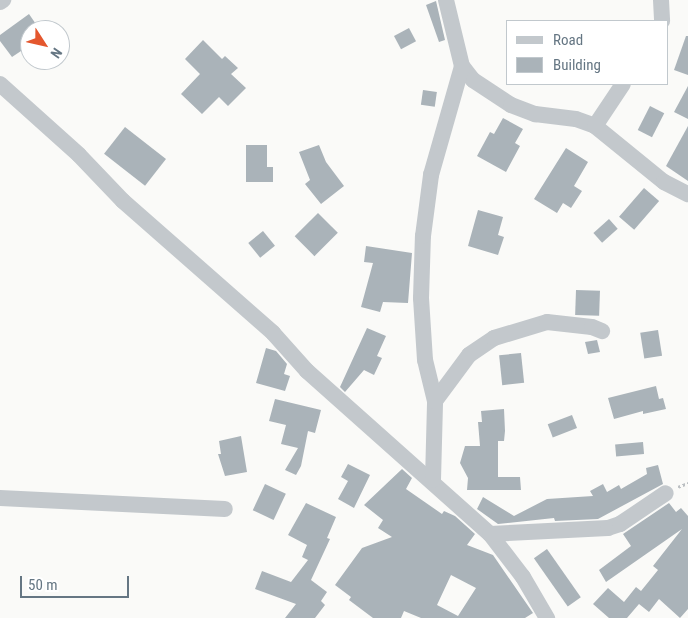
<!DOCTYPE html>
<style>
body{margin:0}
#map{position:relative;width:688px;height:618px;overflow:hidden;background:#fafaf8;font-family:"Roboto Condensed",sans-serif}
div>[style]{position:absolute}
.building>*{inset:0;background:#aab3b9;transform-origin:0 0}
.path>*{height:2.5px;margin-top:-1.25px;transform-origin:0;background:repeating-linear-gradient(90deg,#bbbfc2 0 2.5px,transparent 0 5px)}
.minor>*{height:16px;margin:-8px;padding:0 8px;transform-origin:8px;border-radius:8px;background:#c3c8cc}
span{translate:-50% -50%;white-space:nowrap;text-align:center;line-height:1.15;-webkit-text-stroke:5px #fff;paint-order:stroke}
.legend{position:absolute;left:506px;top:20px;width:162px;height:65px;box-sizing:border-box;background:#fff;border:1px solid #c1c8cd;margin:0;padding:6px 9px;list-style:none;font-size:15px;color:#657683}
.legend li{display:flex;align-items:center;gap:10px;height:25px}
.legend b{width:25px;border:1px solid #c1c8cd}
.north{position:absolute;left:20px;top:20px;width:50px;height:50px;box-sizing:border-box;background:#fff;border:1px solid #c1c8cd;border-radius:50%;rotate:125deg;font-size:14px;font-weight:700;line-height:20px;text-align:center;color:#657683}
.north::after{content:'';display:block;margin:auto;width:18px;height:22px;background:#e4572e;clip-path:polygon(50% 0,100% 100%,50% 72%,0 100%)}
.scale{position:absolute;left:20px;top:576px;width:109px;height:22px;box-sizing:border-box;border:2px solid #657683;border-top:0;padding-left:6px;font-size:15px;line-height:18px;white-space:nowrap;color:#657683;-webkit-text-stroke:4px #fff;paint-order:stroke}
</style>
<div id="map">
<div class="building">
<i style="clip-path:polygon(436px 1px,445px 40px,439px 42px,426px 5px)"></i>
<i style="clip-path:polygon(29px 14px,40px 30px,30px 30px,30px 45px,12px 57px,0 41px,0 35px)"></i>
<i style="left:409px;top:28px;width:15px;height:17px;rotate:62deg"></i>
<i style="clip-path:polygon(686px 36px,688px 36px,688px 75px,674px 70px)"></i>
<i style="clip-path:polygon(203px 40px,222px 59px,225px 56px,238px 68px,231px 74px,246px 88px,228px 106px,219px 97px,202px 114px,181px 94px,200px 74px,185px 59px)"></i>
<i style="clip-path:polygon(688px 86px,688px 119px,674px 112px)"></i>
<i style="left:423px;top:90px;width:14px;height:15px;rotate:8deg"></i>
<i style="left:650px;top:106px;width:16px;height:27px;rotate:27deg"></i>
<i style="clip-path:polygon(503px 118px,523px 129px,515px 143px,520px 146px,506px 172px,477px 156px,490px 132px,494px 134px)"></i>
<i style="clip-path:polygon(688px 126px,688px 181px,666px 166px)"></i>
<i style="left:125px;top:127px;width:52px;height:34px;rotate:38deg"></i>
<i style="clip-path:polygon(246px 145px,267px 145px,267px 167px,273px 167px,273px 182px,246px 182px)"></i>
<i style="clip-path:polygon(319px 145px,326px 162px,344px 186px,321px 204px,305px 184px,310px 180px,299px 152px)"></i>
<i style="clip-path:polygon(566px 148px,588px 162px,574px 186px,582px 191px,571px 208px,563px 203px,557px 213px,534px 199px)"></i>
<i style="left:644px;top:188px;width:20px;height:38px;rotate:41deg"></i>
<i style="clip-path:polygon(478px 210px,503px 217px,498px 235px,504px 237px,498px 255px,468px 246px)"></i>
<i style="left:318px;top:213px;width:28px;height:33px;rotate:45deg"></i>
<i style="left:609px;top:219px;width:13px;height:21px;rotate:48deg"></i>
<i style="left:263px;top:231px;width:19px;height:19px;rotate:51deg"></i>
<i style="clip-path:polygon(366px 246px,412px 253px,408px 303px,383px 302px,380px 312px,361px 307px,373px 263px,364px 262px)"></i>
<i style="left:576px;top:290px;width:24px;height:25px;rotate:2deg"></i>
<i style="clip-path:polygon(367px 328px,386px 336px,377px 356px,382px 358px,374px 375px,364px 370px,345px 392px,340px 387px)"></i>
<i style="left:658px;top:330px;width:26px;height:18px;rotate:81deg"></i>
<i style="clip-path:polygon(597px 340px,600px 352px,588px 354px,585px 342px)"></i>
<i style="clip-path:polygon(266px 348px,276px 351px,287px 364px,284px 374px,290px 376px,285px 391px,256px 383px)"></i>
<i style="left:521px;top:353px;width:30px;height:22px;rotate:84deg"></i>
<i style="clip-path:polygon(656px 386px,659px 399px,663px 398px,666px 409px,643px 414px,643px 411px,614px 419px,608px 398px)"></i>
<i style="clip-path:polygon(275px 399px,321px 410px,315px 433px,308px 431px,301px 466px,296px 475px,285px 470px,298px 448px,281px 444px,286px 425px,269px 421px)"></i>
<i style="clip-path:polygon(504px 409px,505px 431px,504px 441px,498px 441px,498px 477px,520px 477px,521px 490px,467px 490px,468px 478px,460px 463px,465px 446px,480px 446px,478px 422px,482px 422px,481px 411px)"></i>
<i style="left:572px;top:415px;width:14px;height:26px;rotate:69deg"></i>
<i style="clip-path:polygon(241px 436px,247px 472px,225px 476px,218px 454px,221px 454px,219px 441px)"></i>
<i style="left:643px;top:442px;width:12px;height:28px;rotate:85deg"></i>
<i style="clip-path:polygon(348px 464px,370px 475px,354px 508px,338px 499px,348px 481px,341px 477px)"></i>
<i style="clip-path:polygon(658px 465px,663px 484px,598px 519px,555px 521px,554px 518px,498px 524px,477px 509px,483px 497px,514px 516px,547px 499px,593px 496px,590px 491px,603px 484px,607px 492px,619px 485px,621px 489px,647px 474px,646px 468px)"></i>
<i style="clip-path:polygon(evenodd,402px 469px,412px 478px,406px 489px,442px 514px,444px 511px,455px 516px,475px 534px,467px 545px,493px 555px,533px 613px,525px 618px,421px 618px,404px 611px,401px 618px,373px 618px,349px 600px,351px 597px,335px 585px,362px 548px,392px 537px,378px 528px,383px 520px,364px 505px,402px 469px,451px 575px,476px 588px,458px 616px,437px 605px,451px 575px)"></i>
<i style="left:265px;top:484px;width:23px;height:29px;rotate:25deg"></i>
<i style="clip-path:polygon(306px 503px,336px 517px,327px 538px,330px 539px,311px 580px,327px 592px,321px 601px,325px 605px,315px 618px,285px 618px,296px 604px,255px 589px,262px 571px,291px 582px,308px 560px,302px 557px,307px 545px,288px 535px)"></i>
<i style="clip-path:polygon(669px 503px,676px 512px,681px 508px,688px 516px,688px 609px,680px 618px,659px 599px,649px 612px,639px 604px,627px 618px,609px 618px,593px 604px,608px 588px,624px 602px,636px 587px,641px 591px,658px 570px,653px 566px,682px 529px,606px 582px,599px 570px,631px 546px,623px 534px)"></i>
<i style="left:547px;top:549px;width:59px;height:16px;rotate:55deg"></i>
</div>
<div class="path">
<i style="left:678px;top:487px;width:11px;rotate:-22deg"></i>
</div>
<div class="minor">
<i style="left:446px;top:0;width:68px;rotate:76.4deg"></i>
<i style="left:462px;top:66px;width:18px;rotate:52deg"></i>
<i style="left:473px;top:80px;width:45px;rotate:33.3deg"></i>
<i style="left:511px;top:105px;width:26px;rotate:21deg"></i>
<i style="left:535px;top:114px;width:41px;rotate:7deg"></i>
<i style="left:576px;top:119px;width:20px;rotate:20deg"></i>
<i style="left:595px;top:126px;width:89px;rotate:39.1deg"></i>
<i style="left:664px;top:182px;width:27px;rotate:27deg"></i>
<i style="left:661px;top:0;width:21px;rotate:87deg"></i>
<i style="left:0;top:2px;width:4px;rotate:-34deg"></i>
<i style="left:0;top:84px;width:106px;rotate:41.9deg"></i>
<i style="left:79px;top:155px;width:64px;rotate:46.3deg"></i>
<i style="left:123px;top:201px;width:200px;rotate:41.3deg"></i>
<i style="left:273px;top:333px;width:51px;rotate:48.2deg"></i>
<i style="left:307px;top:371px;width:245px;rotate:41.7deg"></i>
<i style="left:490px;top:534px;width:54px;rotate:52.5deg"></i>
<i style="left:523px;top:577px;width:48px;rotate:59.7deg"></i>
<i style="left:595px;top:126px;width:50px;rotate:-56.3deg"></i>
<i style="left:435px;top:401px;width:57px;rotate:-53.5deg"></i>
<i style="left:469px;top:355px;width:30px;rotate:-34deg"></i>
<i style="left:494px;top:338px;width:55px;rotate:-16.8deg"></i>
<i style="left:547px;top:322px;width:45px;rotate:6.3deg"></i>
<i style="left:592px;top:327px;width:11px;rotate:22deg"></i>
<i style="left:433px;top:480px;width:79px;rotate:-88.5deg"></i>
<i style="left:435px;top:401px;width:42px;rotate:-103.7deg"></i>
<i style="left:425px;top:360px;width:62px;rotate:-93.7deg"></i>
<i style="left:421px;top:298px;width:62px;rotate:-88.2deg"></i>
<i style="left:423px;top:236px;width:62px;rotate:-82.5deg"></i>
<i style="left:431px;top:175px;width:113px;rotate:-74.1deg"></i>
<i style="left:0;top:498px;width:225px;rotate:2.8deg"></i>
<i style="left:490px;top:534px;width:118px;rotate:-2.9deg"></i>
<i style="left:608px;top:528px;width:13px;rotate:-18deg"></i>
<i style="left:620px;top:524px;width:55px;rotate:-34deg"></i>
</div>
<ul class="legend">
<li><b style="height:6px;background:#c3c8cc"></b>Road</li>
<li><b style="height:14px;background:#aab3b9"></b>Building</li>
</ul>
<div class="north">N</div>
<div class="scale">50 m</div>
</div>
